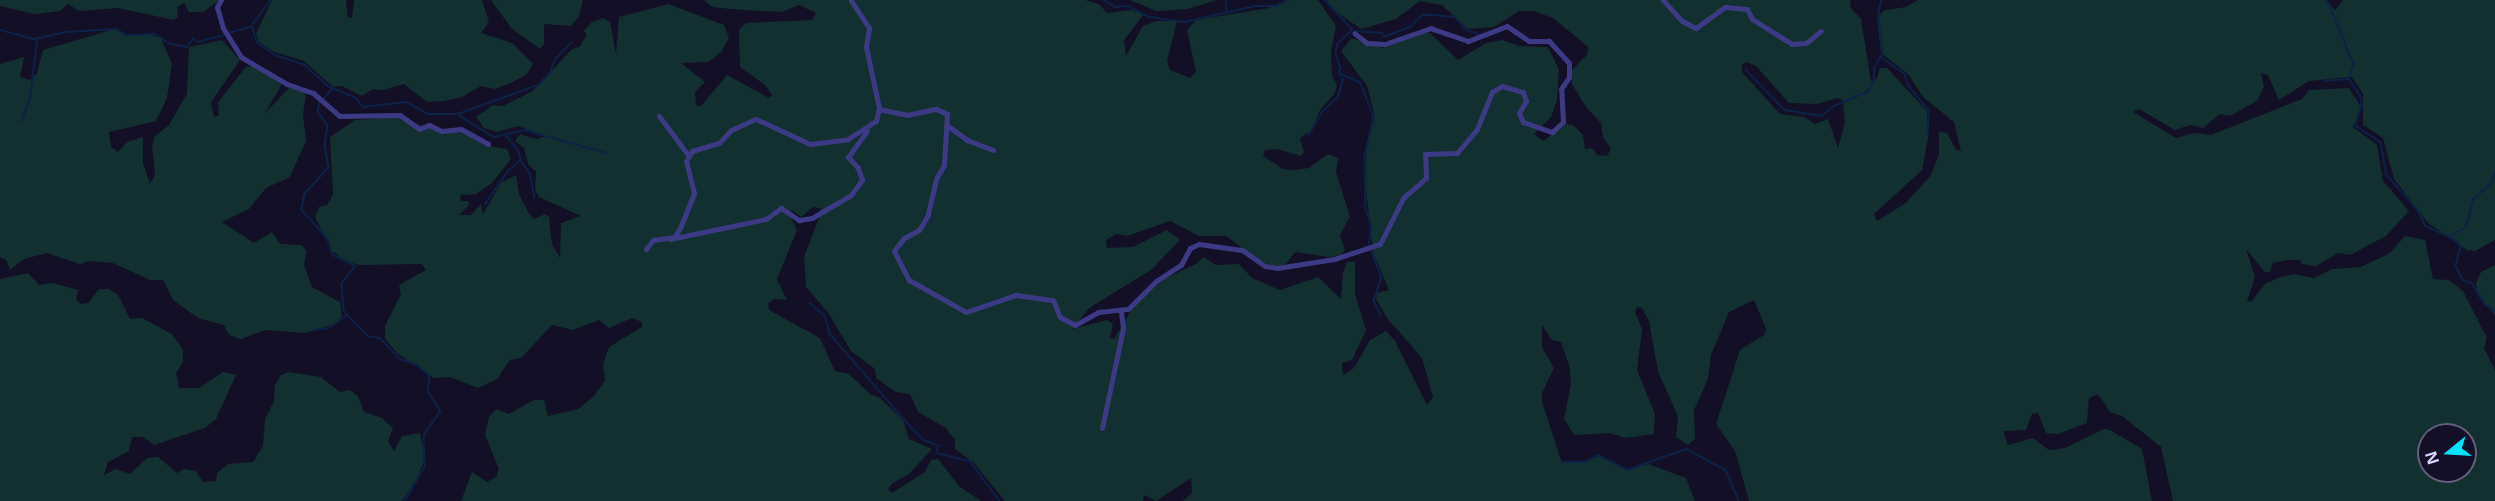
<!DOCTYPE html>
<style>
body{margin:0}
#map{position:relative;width:2495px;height:501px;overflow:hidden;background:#130f26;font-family:"Noto Sans",sans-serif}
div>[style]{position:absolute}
.green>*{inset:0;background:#12302f}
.stream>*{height:1.5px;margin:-0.75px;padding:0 0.75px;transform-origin:0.75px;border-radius:0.75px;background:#0c2248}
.street>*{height:5px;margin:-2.5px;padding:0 2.5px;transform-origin:2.5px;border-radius:2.5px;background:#3d3a85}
span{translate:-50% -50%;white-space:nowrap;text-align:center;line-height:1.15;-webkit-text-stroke:4.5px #130f26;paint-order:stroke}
.north{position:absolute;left:2417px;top:423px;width:60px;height:60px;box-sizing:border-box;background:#130f26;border:2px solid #625e7d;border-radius:50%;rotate:252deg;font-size:16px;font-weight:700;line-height:24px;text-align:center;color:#d9d4ff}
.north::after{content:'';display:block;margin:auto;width:21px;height:27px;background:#00e5ff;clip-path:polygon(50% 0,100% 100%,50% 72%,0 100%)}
</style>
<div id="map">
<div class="green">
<i style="clip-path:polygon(0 0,220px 0,203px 12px,189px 12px,184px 3px,177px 7px,178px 17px,174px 20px,118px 8px,79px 11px,68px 4px,60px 11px,35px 14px,0 6px)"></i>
<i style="clip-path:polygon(272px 0,346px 0,348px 18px,352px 17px,354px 0,482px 0,489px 22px,481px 33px,512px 43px,533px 64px,527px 74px,511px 83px,495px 89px,481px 86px,462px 97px,444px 101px,427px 102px,404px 84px,384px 90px,373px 89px,362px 96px,342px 86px,333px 87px,304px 61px,274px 52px,259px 42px,256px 34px)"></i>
<i style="clip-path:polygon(491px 0,583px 0,579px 16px,571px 26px,544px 24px,544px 44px,540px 49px,511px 28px)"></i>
<i style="clip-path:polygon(evenodd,704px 0,1085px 0,1099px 4px,1107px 13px,1131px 10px,1144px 14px,1124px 40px,1126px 56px,1143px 26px,1157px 21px,1177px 21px,1167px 61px,1170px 70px,1190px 78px,1196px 72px,1187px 30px,1196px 20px,1269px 8px,1289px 0,1318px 0,1336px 26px,1331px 51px,1332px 76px,1337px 85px,1335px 93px,1320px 110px,1312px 130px,1300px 138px,1304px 152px,1301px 156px,1277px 149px,1265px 150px,1263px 156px,1283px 169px,1294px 170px,1309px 168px,1328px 154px,1338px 158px,1336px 172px,1350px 217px,1340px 235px,1345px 250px,1340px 255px,1329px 257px,1295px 252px,1286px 264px,1275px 267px,1258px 260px,1226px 236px,1199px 236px,1170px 221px,1127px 236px,1116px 234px,1106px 240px,1107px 248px,1133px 247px,1167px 230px,1180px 240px,1151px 270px,1089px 308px,1072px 329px,1107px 320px,1113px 324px,1110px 338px,1114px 339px,1136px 302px,1164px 279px,1198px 263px,1203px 257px,1216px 265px,1239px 264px,1252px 278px,1280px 290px,1318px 277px,1341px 299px,1343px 272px,1347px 262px,1355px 262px,1355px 294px,1366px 330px,1352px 360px,1342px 363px,1343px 375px,1354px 368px,1370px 340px,1386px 331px,1395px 341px,1427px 405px,1433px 397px,1422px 358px,1387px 318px,1376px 299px,1377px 293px,1389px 290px,1373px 252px,1365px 180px,1367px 143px,1375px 117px,1367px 86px,1341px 51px,1352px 38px,1384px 48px,1425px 33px,1430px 33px,1458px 60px,1486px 43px,1502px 40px,1520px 46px,1548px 47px,1559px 70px,1557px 100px,1551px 117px,1534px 134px,1543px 141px,1567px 124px,1573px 125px,1583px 135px,1585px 149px,1592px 148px,1597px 155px,1607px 156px,1611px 149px,1603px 137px,1601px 123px,1586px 107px,1572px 84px,1572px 70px,1588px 54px,1588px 47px,1553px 18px,1533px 11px,1519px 11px,1494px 27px,1468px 29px,1442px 5px,1420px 1px,1396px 19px,1361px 29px,1331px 8px,1327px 0,1851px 0,1850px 7px,1861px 19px,1871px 81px,1877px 79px,1880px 68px,1887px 68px,1927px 111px,1928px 139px,1922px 170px,1874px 214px,1877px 221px,1906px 203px,1931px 175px,1939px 154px,1939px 132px,1947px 133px,1956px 150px,1961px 151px,1954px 122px,1923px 97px,1908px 74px,1881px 53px,1877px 17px,1885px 10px,1906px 7px,1918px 0,2325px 0,2335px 10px,2343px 0,2495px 0,2495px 240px,2475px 251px,2467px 250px,2428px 223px,2394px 179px,2383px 138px,2363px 125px,2363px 94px,2352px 77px,2309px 81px,2279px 100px,2268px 75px,2261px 73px,2264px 86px,2257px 101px,2230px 116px,2220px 114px,2203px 128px,2190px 125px,2175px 130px,2139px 109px,2133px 112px,2176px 138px,2193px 133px,2211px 135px,2302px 99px,2309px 90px,2349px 88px,2361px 107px,2353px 127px,2377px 145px,2383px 181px,2409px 211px,2386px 236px,2350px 255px,2338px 253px,2316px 266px,2302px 264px,2300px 260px,2288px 260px,2273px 263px,2270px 272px,2265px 272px,2246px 249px,2255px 277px,2247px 301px,2251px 302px,2266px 283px,2281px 277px,2294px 274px,2314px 278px,2332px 269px,2361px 267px,2390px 253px,2405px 236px,2425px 240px,2433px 279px,2449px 280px,2463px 291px,2487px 338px,2484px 348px,2495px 370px,2495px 501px,2173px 501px,2161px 447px,2122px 416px,2110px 412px,2098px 394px,2089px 398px,2087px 423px,2058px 434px,2046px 433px,2038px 413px,2032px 414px,2026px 430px,2003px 431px,2008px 445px,2033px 438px,2049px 450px,2065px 448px,2104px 429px,2110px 430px,2142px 449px,2152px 501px,1749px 501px,1735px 451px,1716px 424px,1740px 350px,1764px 335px,1766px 329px,1754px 300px,1729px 312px,1711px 355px,1708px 379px,1694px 410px,1695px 439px,1688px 445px,1676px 437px,1678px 417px,1658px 371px,1649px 321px,1642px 308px,1637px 307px,1635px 312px,1642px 329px,1637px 370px,1655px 414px,1654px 434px,1625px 438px,1610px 433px,1574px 435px,1564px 419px,1571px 384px,1569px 365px,1561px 342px,1552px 340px,1542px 325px,1542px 347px,1554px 368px,1542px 393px,1542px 402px,1562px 463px,1584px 463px,1598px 456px,1626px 470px,1648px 464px,1686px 478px,1695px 501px,1183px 501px,1192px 493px,1191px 478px,1156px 501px,1144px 495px,1143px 501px,1005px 501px,973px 462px,955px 449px,955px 440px,946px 428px,918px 412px,910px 394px,896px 392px,876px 378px,875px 369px,851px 351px,829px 314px,806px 287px,804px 257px,821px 213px,820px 208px,813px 207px,801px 217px,792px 210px,789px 214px,797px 230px,777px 279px,787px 300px,774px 299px,768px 303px,769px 310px,820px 338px,835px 371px,849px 374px,870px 394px,880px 398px,903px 420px,909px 439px,932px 449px,909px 474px,893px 483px,888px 489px,892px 493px,925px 472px,931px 460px,938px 459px,959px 486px,981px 501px,461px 501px,472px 472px,487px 482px,496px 477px,499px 469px,485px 435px,489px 417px,497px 409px,509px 414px,534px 400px,544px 400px,548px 416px,578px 409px,594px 396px,605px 381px,603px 364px,609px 347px,642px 327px,642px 322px,632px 318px,609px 328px,599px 320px,573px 330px,552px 325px,521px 358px,510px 360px,497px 379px,478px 388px,450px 377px,434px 378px,397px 353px,385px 339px,385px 326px,401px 294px,399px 285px,426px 270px,422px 264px,359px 265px,345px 261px,332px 251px,315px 217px,319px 207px,327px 205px,333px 195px,330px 137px,355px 120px,401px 117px,427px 128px,466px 133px,484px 145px,507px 149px,511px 159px,492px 183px,476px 194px,460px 195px,461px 201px,468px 201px,469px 205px,459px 215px,471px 215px,481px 204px,483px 214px,501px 183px,516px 175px,519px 194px,529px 214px,534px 219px,545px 214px,549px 217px,552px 244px,560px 258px,561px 223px,581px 216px,539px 197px,535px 190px,536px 171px,529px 166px,524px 148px,515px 141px,520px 134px,537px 139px,546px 136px,518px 126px,497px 132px,484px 128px,476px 117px,493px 105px,503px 106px,533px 91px,571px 50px,580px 46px,587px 34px,583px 31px,592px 22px,603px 18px,610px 22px,616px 54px,619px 17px,668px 4px,724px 25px,729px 38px,721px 52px,708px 62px,681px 63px,705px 82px,695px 92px,696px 105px,701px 106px,727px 75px,769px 98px,772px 95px,765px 85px,740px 67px,739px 30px,746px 23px,812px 20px,816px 13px,799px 5px,782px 12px,731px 9px,712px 7px,704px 0,1746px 62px,1756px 66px,1789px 103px,1817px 104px,1838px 98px,1843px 101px,1845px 122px,1838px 148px,1828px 119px,1815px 124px,1804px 117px,1780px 114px,1742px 72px,1742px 65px,1746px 62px,704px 0,2429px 435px,2465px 435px,2465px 471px,2429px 471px,2429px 435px)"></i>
<i style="clip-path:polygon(1130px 0,1217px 0,1188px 9px,1156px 11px)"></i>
<i style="clip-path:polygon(115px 29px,127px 36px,148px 34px,161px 38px,172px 64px,167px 98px,156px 121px,109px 132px,111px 147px,118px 152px,127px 142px,143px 137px,143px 163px,150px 184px,155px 175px,152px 145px,155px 136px,169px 125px,187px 94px,189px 47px,222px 40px,240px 60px,211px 102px,214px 117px,219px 115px,218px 102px,246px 67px,252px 66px,282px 84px,265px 113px,290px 87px,306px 93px,303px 115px,306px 141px,290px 177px,266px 188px,249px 209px,222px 222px,254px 243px,272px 232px,280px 244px,302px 245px,306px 251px,304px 265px,312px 287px,340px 302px,342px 316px,334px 324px,306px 333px,265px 330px,241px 339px,229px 335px,224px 325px,198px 318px,173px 300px,163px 280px,150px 280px,113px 263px,89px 261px,80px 264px,47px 253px,24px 259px,10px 270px,6px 260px,0 257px,0 64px,24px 57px,20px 77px,30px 80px,37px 73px,43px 50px)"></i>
<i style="clip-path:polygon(2495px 265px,2495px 315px,2478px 296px,2476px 283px,2481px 272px)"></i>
<i style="clip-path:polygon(28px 273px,39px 285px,53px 283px,78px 290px,76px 300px,81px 304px,88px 303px,99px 289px,109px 289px,118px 295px,130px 319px,142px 318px,172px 334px,183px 350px,183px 362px,176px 373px,179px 388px,199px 388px,223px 372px,236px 375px,216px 419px,205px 428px,154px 445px,143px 437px,132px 437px,129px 451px,108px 462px,104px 475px,116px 469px,130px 474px,147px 458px,158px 457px,177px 473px,184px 469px,196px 471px,203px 482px,216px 481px,217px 473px,228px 464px,253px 462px,263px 446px,265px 419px,274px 401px,275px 385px,281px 375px,289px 372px,321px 377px,340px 392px,350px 390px,358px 396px,364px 412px,382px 418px,393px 428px,388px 441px,394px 451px,402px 436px,420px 433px,425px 459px,416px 480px,402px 501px,0 501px,0 279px)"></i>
</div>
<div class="stream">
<i style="left:271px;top:0;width:32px;rotate:126deg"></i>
<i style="left:252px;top:26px;width:18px;rotate:71deg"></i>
<i style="left:258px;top:43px;width:21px;rotate:35deg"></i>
<i style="left:275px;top:55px;width:32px;rotate:18deg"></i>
<i style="left:305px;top:65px;width:31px;rotate:42deg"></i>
<i style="left:328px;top:86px;width:30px;rotate:23deg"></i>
<i style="left:356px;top:98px;width:11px;rotate:52deg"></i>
<i style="left:363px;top:107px;width:44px;rotate:-6.5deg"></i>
<i style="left:407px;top:102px;width:24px;rotate:30deg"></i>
<i style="left:428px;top:114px;width:30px"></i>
<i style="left:458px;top:114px;width:85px;rotate:-19.9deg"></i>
<i style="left:538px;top:85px;width:17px;rotate:-45deg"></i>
<i style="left:550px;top:73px;width:15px;rotate:-70deg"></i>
<i style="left:555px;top:59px;width:24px;rotate:-45deg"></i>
<i style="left:1104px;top:0;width:13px;rotate:32deg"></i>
<i style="left:1115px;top:7px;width:13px;rotate:-4deg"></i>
<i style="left:1128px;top:6px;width:25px;rotate:27deg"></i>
<i style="left:1150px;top:17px;width:35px;rotate:8deg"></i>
<i style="left:1185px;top:22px;width:73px;rotate:-12.7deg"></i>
<i style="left:1256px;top:6px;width:20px"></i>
<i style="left:1276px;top:6px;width:13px;rotate:-29deg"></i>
<i style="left:1226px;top:0;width:11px;rotate:85deg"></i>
<i style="left:1325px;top:0;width:40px;rotate:47deg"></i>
<i style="left:2327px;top:0;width:69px;rotate:67.1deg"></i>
<i style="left:2354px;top:64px;width:16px;rotate:108deg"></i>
<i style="left:2349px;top:79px;width:21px;rotate:55deg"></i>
<i style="left:2361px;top:96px;width:10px;rotate:84deg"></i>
<i style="left:2362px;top:106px;width:21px;rotate:107deg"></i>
<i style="left:2356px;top:126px;width:30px;rotate:33deg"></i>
<i style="left:2381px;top:142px;width:34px;rotate:80deg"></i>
<i style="left:2387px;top:175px;width:45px;rotate:48.6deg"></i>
<i style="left:2417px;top:209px;width:19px;rotate:62deg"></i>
<i style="left:2426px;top:226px;width:33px;rotate:25deg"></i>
<i style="left:2456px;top:240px;width:9px;rotate:54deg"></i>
<i style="left:2461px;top:247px;width:20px;rotate:105deg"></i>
<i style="left:2456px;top:266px;width:16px;rotate:63deg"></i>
<i style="left:2463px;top:280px;width:9px;rotate:18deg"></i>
<i style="left:2472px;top:283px;width:25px;rotate:58deg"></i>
<i style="left:2485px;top:304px;width:12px;rotate:35deg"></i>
<i style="left:0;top:30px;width:35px;rotate:15deg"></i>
<i style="left:34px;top:39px;width:33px;rotate:-12deg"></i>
<i style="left:66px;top:32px;width:50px;rotate:-3.4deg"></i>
<i style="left:116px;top:29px;width:13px;rotate:29deg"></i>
<i style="left:127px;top:35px;width:28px;rotate:-2deg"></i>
<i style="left:155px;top:34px;width:17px;rotate:33deg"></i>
<i style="left:169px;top:43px;width:18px;rotate:13deg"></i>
<i style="left:187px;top:47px;width:11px;rotate:-56deg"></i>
<i style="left:193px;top:38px;width:6px;rotate:39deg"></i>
<i style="left:198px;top:42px;width:28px;rotate:-15deg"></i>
<i style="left:1353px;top:30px;width:21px;rotate:137deg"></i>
<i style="left:1338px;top:44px;width:9px;rotate:103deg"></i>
<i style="left:1336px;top:53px;width:17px;rotate:73deg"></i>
<i style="left:1341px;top:69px;width:4px;rotate:117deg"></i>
<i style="left:1339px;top:73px;width:24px;rotate:24deg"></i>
<i style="left:1361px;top:83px;width:36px;rotate:69deg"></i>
<i style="left:1374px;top:117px;width:41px;rotate:102.7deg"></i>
<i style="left:1365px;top:157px;width:52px;rotate:88.9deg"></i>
<i style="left:1366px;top:209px;width:19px;rotate:72deg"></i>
<i style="left:1372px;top:227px;width:18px;rotate:99deg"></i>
<i style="left:1356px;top:31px;width:26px;rotate:4deg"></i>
<i style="left:1382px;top:33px;width:4px;rotate:63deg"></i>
<i style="left:1384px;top:37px;width:28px;rotate:-21deg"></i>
<i style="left:1410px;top:27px;width:18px;rotate:-43deg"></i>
<i style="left:1423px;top:15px;width:9px"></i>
<i style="left:1432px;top:15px;width:23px;rotate:5deg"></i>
<i style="left:1455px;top:17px;width:18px;rotate:47deg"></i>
<i style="left:1467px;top:30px;width:12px;rotate:20deg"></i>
<i style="left:229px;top:33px;width:22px;rotate:-16deg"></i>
<i style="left:1881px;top:57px;width:29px;rotate:35deg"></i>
<i style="left:1905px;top:74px;width:13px;rotate:72deg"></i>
<i style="left:1909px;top:86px;width:32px;rotate:51deg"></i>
<i style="left:1929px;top:111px;width:23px;rotate:92deg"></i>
<i style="left:1746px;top:70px;width:56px;rotate:45.7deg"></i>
<i style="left:1785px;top:110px;width:36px;rotate:9deg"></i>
<i style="left:1821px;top:116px;width:16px;rotate:-38deg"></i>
<i style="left:1834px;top:106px;width:36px;rotate:-23deg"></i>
<i style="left:1867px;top:92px;width:12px;rotate:-55deg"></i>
<i style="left:1874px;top:82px;width:14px;rotate:-90deg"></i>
<i style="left:1874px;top:68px;width:18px;rotate:-61deg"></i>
<i style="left:1883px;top:52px;width:36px;rotate:-98deg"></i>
<i style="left:1878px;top:16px;width:16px;rotate:-79deg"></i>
<i style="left:2325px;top:81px;width:23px;rotate:-5deg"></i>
<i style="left:323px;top:100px;width:14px;rotate:-51deg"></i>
<i style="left:320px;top:103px;width:9px;rotate:103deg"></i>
<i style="left:318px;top:112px;width:17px;rotate:54deg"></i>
<i style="left:328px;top:126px;width:19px;rotate:99deg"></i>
<i style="left:325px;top:145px;width:23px;rotate:80deg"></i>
<i style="left:329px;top:168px;width:35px;rotate:133deg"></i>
<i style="left:305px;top:194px;width:16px;rotate:101deg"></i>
<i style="left:302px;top:210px;width:39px;rotate:48deg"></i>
<i style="left:328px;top:239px;width:17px;rotate:73deg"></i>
<i style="left:333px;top:255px;width:25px;rotate:26deg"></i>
<i style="left:356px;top:266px;width:22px;rotate:129deg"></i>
<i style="left:342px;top:283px;width:28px;rotate:86deg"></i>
<i style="left:344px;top:311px;width:35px;rotate:46deg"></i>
<i style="left:368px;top:336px;width:12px;rotate:9deg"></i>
<i style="left:380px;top:338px;width:29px;rotate:46deg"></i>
<i style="left:400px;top:359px;width:18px;rotate:19deg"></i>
<i style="left:417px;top:365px;width:17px;rotate:40deg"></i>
<i style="left:430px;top:376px;width:16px;rotate:97deg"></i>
<i style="left:428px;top:392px;width:23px;rotate:56deg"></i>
<i style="left:441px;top:411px;width:29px;rotate:125deg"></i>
<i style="left:424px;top:435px;width:32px;rotate:88deg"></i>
<i style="left:425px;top:467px;width:39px;rotate:120deg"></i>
<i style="left:460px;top:116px;width:40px;rotate:32deg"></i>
<i style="left:494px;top:137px;width:31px;rotate:-13deg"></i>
<i style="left:524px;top:130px;width:86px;rotate:15.5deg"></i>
<i style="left:21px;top:122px;width:26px;rotate:-69deg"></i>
<i style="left:30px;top:98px;width:57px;rotate:-83deg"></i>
<i style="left:1308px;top:136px;width:28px;rotate:-60deg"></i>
<i style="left:1322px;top:112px;width:22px;rotate:-43deg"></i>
<i style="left:1338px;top:97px;width:18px;rotate:-74deg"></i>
<i style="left:1343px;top:80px;width:5px;rotate:-127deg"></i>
<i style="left:521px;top:161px;width:15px;rotate:53deg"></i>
<i style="left:530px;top:173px;width:25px;rotate:79deg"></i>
<i style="left:485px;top:204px;width:39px;rotate:-55deg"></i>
<i style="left:507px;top:172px;width:18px;rotate:-41deg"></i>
<i style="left:521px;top:160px;width:12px;rotate:-110deg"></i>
<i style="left:517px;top:149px;width:17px;rotate:-130deg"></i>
<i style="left:2450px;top:236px;width:18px;rotate:-29deg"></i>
<i style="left:2466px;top:227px;width:28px;rotate:-75deg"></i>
<i style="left:2473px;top:200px;width:26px;rotate:-43deg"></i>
<i style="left:2492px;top:182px;width:9px;rotate:-72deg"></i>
<i style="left:1371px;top:249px;width:30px;rotate:69deg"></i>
<i style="left:1382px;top:277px;width:25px;rotate:108deg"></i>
<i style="left:1374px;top:301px;width:16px;rotate:63deg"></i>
<i style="left:810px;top:303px;width:21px;rotate:41deg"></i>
<i style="left:826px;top:317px;width:17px;rotate:77deg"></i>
<i style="left:830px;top:334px;width:121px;rotate:49deg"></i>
<i style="left:909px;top:425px;width:21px;rotate:45deg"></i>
<i style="left:924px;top:440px;width:16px;rotate:22deg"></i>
<i style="left:939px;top:446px;width:7px;rotate:106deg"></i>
<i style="left:937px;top:453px;width:34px;rotate:14deg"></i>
<i style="left:970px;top:461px;width:50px;rotate:53.1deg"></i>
<i style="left:313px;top:330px;width:16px;rotate:-7deg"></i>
<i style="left:329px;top:328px;width:21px;rotate:-37deg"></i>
<i style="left:1562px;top:462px;width:23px"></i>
<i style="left:1585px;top:462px;width:15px;rotate:-28deg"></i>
<i style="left:1598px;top:455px;width:33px;rotate:27deg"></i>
<i style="left:1627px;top:470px;width:63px;rotate:-19.6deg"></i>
<i style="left:1686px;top:449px;width:45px;rotate:27.7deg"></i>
<i style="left:1726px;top:470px;width:34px;rotate:67deg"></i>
</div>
<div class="street">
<i style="left:221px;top:0;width:8px;rotate:120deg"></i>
<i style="left:217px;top:7px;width:22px;rotate:74deg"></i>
<i style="left:223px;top:28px;width:34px;rotate:58deg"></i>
<i style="left:241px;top:57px;width:53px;rotate:30.4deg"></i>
<i style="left:287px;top:84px;width:28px;rotate:19deg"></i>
<i style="left:313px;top:93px;width:35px;rotate:41deg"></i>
<i style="left:339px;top:116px;width:61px;rotate:-0.9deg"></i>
<i style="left:400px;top:115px;width:24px;rotate:36deg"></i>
<i style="left:419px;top:129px;width:11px;rotate:-22deg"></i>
<i style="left:429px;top:125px;width:14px;rotate:25deg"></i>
<i style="left:442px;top:131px;width:19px;rotate:-6deg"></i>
<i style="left:461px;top:129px;width:31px;rotate:29deg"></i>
<i style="left:1663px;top:0;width:28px;rotate:48deg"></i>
<i style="left:1682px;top:21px;width:16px;rotate:27deg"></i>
<i style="left:1696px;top:28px;width:36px;rotate:-36deg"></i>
<i style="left:1725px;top:7px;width:22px;rotate:5deg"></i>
<i style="left:1747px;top:9px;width:11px;rotate:63deg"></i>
<i style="left:1752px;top:19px;width:47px;rotate:32deg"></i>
<i style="left:1792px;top:44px;width:14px;rotate:-4deg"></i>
<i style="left:1806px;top:43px;width:19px;rotate:-39deg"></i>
<i style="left:879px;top:109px;width:29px;rotate:12deg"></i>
<i style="left:907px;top:115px;width:30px;rotate:-12deg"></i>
<i style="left:936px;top:109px;width:12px;rotate:24deg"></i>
<i style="left:947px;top:114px;width:51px;rotate:93.4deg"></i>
<i style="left:944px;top:165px;width:16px;rotate:120deg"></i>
<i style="left:936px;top:179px;width:37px;rotate:103deg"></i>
<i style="left:928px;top:215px;width:17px;rotate:121deg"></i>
<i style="left:919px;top:230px;width:17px;rotate:152deg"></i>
<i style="left:904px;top:238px;width:16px;rotate:128deg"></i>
<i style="left:894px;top:251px;width:33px;rotate:63deg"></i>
<i style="left:909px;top:280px;width:65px;rotate:29.3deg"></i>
<i style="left:966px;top:312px;width:53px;rotate:-18.8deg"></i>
<i style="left:1016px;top:295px;width:37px;rotate:8deg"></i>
<i style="left:1053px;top:300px;width:18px;rotate:68deg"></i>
<i style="left:1060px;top:317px;width:17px;rotate:28deg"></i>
<i style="left:1075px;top:325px;width:26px;rotate:-29deg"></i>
<i style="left:1098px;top:312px;width:30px;rotate:-6deg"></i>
<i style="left:1128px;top:309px;width:40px;rotate:-45deg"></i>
<i style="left:1156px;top:281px;width:30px;rotate:-33deg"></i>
<i style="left:1181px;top:265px;width:19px;rotate:-62deg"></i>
<i style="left:1190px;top:248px;width:10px;rotate:-24deg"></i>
<i style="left:1199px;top:244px;width:43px;rotate:7.9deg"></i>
<i style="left:1242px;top:250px;width:28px;rotate:35deg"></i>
<i style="left:1265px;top:266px;width:12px;rotate:9deg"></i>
<i style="left:1277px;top:268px;width:58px;rotate:-9deg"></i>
<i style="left:1334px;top:259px;width:48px;rotate:-18.1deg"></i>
<i style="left:1380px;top:244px;width:51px;rotate:-63.4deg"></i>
<i style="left:1403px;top:198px;width:30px;rotate:-41deg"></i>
<i style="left:1426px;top:178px;width:24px;rotate:-92deg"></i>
<i style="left:1425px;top:154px;width:32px;rotate:-2deg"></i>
<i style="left:1457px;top:153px;width:31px;rotate:-50deg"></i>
<i style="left:1477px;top:129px;width:40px;rotate:-68deg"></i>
<i style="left:1492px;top:92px;width:12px;rotate:-31deg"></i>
<i style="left:1502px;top:86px;width:22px;rotate:16deg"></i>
<i style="left:1523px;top:92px;width:9px;rotate:72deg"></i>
<i style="left:1526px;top:101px;width:14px;rotate:120deg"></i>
<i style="left:1519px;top:113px;width:10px;rotate:66deg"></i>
<i style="left:1523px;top:122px;width:31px;rotate:19deg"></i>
<i style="left:1552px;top:132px;width:15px;rotate:-42deg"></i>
<i style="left:1563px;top:122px;width:33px;rotate:-93deg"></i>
<i style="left:1561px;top:89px;width:14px;rotate:-56deg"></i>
<i style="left:1569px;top:77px;width:14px;rotate:-90deg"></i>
<i style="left:1569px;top:63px;width:30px;rotate:-132deg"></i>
<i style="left:1549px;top:41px;width:20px;rotate:180deg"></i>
<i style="left:1529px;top:41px;width:27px;rotate:-146deg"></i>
<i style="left:1507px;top:26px;width:42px;rotate:159deg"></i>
<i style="left:1468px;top:41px;width:39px;rotate:-161deg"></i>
<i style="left:1431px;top:28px;width:49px;rotate:160.8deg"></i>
<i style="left:1385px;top:44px;width:18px;rotate:-177deg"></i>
<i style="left:1367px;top:43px;width:16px;rotate:-142deg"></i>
<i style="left:659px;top:116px;width:49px;rotate:53.4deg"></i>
<i style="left:948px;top:126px;width:24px;rotate:36deg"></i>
<i style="left:967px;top:140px;width:28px;rotate:21deg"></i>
<i style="left:670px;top:239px;width:98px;rotate:-11.8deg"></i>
<i style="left:766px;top:219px;width:19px;rotate:-36deg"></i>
<i style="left:781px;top:208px;width:22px;rotate:34deg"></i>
<i style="left:799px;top:220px;width:13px;rotate:-9deg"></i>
<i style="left:812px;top:218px;width:45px;rotate:-30.5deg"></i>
<i style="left:851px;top:195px;width:19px;rotate:-54deg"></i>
<i style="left:862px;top:180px;width:13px;rotate:-108deg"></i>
<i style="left:858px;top:168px;width:15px;rotate:-132deg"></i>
<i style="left:848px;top:157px;width:32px;rotate:-54deg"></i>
<i style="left:646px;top:249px;width:11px;rotate:-52deg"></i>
<i style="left:653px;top:240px;width:21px;rotate:-8deg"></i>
<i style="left:674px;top:237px;width:11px;rotate:-56deg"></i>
<i style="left:680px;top:228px;width:38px;rotate:-68deg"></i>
<i style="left:694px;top:193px;width:33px;rotate:-104deg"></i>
<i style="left:686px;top:161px;width:12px;rotate:-59deg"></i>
<i style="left:692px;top:151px;width:28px;rotate:-17deg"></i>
<i style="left:719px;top:143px;width:18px;rotate:-47deg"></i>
<i style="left:731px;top:130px;width:27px;rotate:-24deg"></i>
<i style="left:756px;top:119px;width:60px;rotate:24.8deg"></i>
<i style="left:810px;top:144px;width:38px;rotate:-7deg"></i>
<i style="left:848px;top:139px;width:33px;rotate:-33deg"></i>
<i style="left:876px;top:121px;width:13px;rotate:-77deg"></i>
<i style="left:879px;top:108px;width:62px;rotate:-102deg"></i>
<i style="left:866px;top:47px;width:19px;rotate:-81deg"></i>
<i style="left:869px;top:28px;width:33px;rotate:-123deg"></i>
<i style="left:1102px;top:428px;width:102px;rotate:-78.1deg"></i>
<i style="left:1123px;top:328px;width:16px;rotate:-97deg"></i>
</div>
<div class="north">N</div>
</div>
